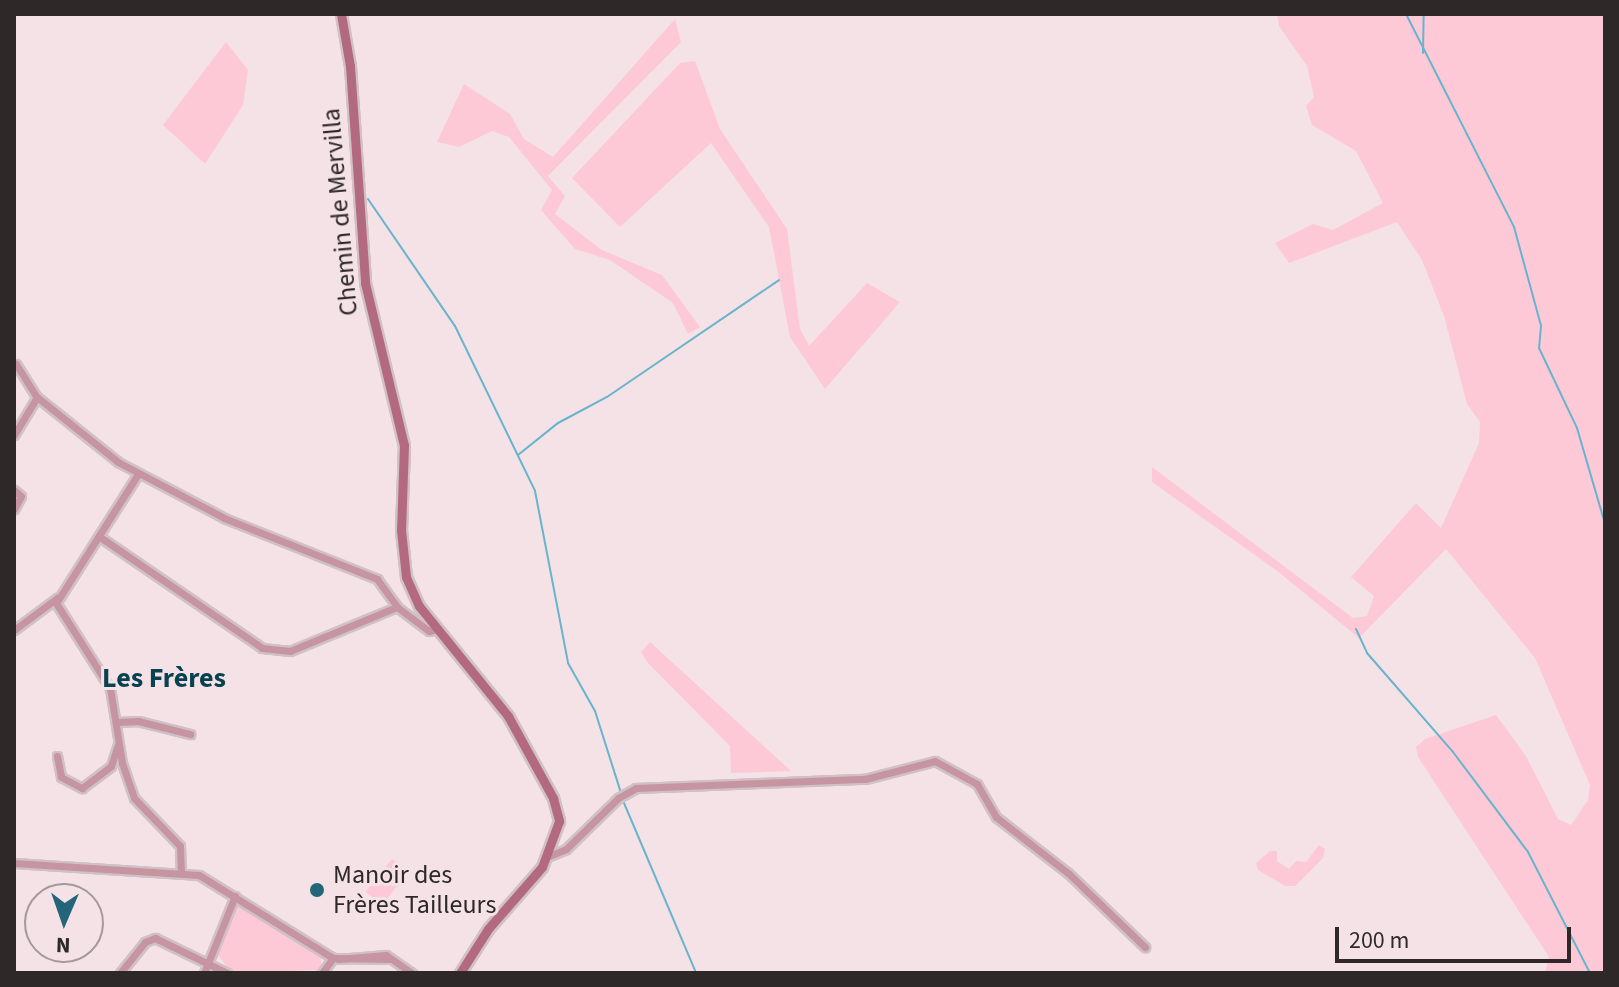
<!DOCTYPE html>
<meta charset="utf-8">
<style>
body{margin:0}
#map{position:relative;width:1619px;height:987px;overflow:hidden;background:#f4e2e6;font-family:"Source Sans 3",sans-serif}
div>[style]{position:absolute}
.green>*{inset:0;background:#fec9d7;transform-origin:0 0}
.stream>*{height:2px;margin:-1px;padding:0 1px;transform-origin:1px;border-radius:1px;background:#69b4cd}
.roads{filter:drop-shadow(2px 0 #d0c1c4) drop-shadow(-2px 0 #d0c1c4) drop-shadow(0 2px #d0c1c4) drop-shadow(0 -2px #d0c1c4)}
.street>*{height:7px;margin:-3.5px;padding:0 3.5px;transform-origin:3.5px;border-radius:3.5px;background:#c794a2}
.secondary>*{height:9px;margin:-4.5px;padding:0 4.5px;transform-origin:4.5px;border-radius:4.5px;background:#b36a80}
.dots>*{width:22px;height:22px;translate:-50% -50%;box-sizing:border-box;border:4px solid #f4e2e6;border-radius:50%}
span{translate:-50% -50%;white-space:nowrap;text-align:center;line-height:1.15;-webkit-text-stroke:6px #f4e2e6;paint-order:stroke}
.street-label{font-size:26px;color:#2e2829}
.poi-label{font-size:26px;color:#2e2829}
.left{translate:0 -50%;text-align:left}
.neighbourhood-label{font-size:28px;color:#084150;font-weight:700}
.frame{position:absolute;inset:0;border:16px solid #2e2829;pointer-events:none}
.north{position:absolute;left:24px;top:883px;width:80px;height:80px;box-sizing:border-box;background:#f4e2e6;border:2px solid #a5989a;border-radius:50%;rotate:182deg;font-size:22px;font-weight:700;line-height:32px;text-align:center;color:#2e2829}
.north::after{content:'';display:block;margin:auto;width:28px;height:36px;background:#246579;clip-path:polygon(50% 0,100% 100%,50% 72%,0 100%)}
.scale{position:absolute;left:1335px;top:927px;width:236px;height:36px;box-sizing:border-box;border:4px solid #2e2829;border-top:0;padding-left:10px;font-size:24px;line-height:28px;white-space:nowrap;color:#2e2829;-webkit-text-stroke:6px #f4e2e6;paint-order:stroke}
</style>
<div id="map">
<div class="green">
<i style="clip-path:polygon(1277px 14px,1605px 14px,1605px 973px,1545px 973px,1549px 957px,1418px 757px,1416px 747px,1425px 739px,1496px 715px,1526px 756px,1558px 819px,1571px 825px,1588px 800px,1590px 785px,1535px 658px,1446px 549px,1359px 638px,1276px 570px,1152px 482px,1152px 467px,1353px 618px,1367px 616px,1374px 596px,1351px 577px,1416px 503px,1441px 528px,1479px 443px,1480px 422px,1467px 404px,1444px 316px,1422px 260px,1397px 222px,1289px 263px,1275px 243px,1313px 224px,1333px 230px,1383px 203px,1356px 151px,1312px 125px,1306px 106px,1314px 97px,1307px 66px,1279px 26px)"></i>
<i style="clip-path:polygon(675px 19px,681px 42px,548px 176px,565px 196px,555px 214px,602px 250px,662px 275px,700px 327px,688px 334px,673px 303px,610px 260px,575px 249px,541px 210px,552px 190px,509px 137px,492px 131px,459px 147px,437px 142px,464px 84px,510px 114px,524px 139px,553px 157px)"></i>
<i style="clip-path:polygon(226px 42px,248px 70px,243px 105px,205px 164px,163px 125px)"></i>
<i style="clip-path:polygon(695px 61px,720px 129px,787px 229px,800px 329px,809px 346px,867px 283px,900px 302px,825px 389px,790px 337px,769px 227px,711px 143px,620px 227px,572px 178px,680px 63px)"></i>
<i style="clip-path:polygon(650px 642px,791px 771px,792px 771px,731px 773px,730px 746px,648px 663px,641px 652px)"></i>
<i style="clip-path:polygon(1319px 845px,1325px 849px,1323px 858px,1295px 886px,1285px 886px,1258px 870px,1256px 863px,1270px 851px,1277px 851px,1277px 861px,1289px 869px,1296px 861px,1306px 862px)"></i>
<i style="left:392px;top:859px;width:21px;height:42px;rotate:39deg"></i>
<i style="clip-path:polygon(244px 905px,321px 954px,321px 970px,231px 973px,216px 952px,233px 909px)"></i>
</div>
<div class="stream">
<i style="left:1406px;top:14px;width:239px;rotate:63.1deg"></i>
<i style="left:1514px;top:227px;width:103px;rotate:74.7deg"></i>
<i style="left:1541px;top:326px;width:22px;rotate:95deg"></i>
<i style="left:1539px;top:348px;width:89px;rotate:64.6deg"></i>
<i style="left:1577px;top:428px;width:100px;rotate:73.7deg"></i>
<i style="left:1423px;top:53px;width:39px;rotate:-89deg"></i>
<i style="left:368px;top:199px;width:154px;rotate:55.6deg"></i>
<i style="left:455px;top:326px;width:183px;rotate:64.1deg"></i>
<i style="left:535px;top:491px;width:175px;rotate:79.1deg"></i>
<i style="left:568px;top:663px;width:55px;rotate:60.6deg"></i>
<i style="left:595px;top:711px;width:83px;rotate:72.4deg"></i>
<i style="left:518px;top:455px;width:51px;rotate:-38.7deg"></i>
<i style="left:558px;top:423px;width:55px;rotate:-28deg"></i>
<i style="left:607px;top:397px;width:208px;rotate:-34.2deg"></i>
<i style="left:1356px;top:629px;width:26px;rotate:65deg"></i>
<i style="left:1367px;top:653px;width:131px;rotate:49deg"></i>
<i style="left:1453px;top:752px;width:125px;rotate:53.1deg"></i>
<i style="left:1528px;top:852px;width:136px;rotate:62.9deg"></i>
<i style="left:624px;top:803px;width:185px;rotate:67deg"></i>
</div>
<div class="roads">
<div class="street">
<i style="left:16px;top:364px;width:39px;rotate:58deg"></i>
<i style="left:37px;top:397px;width:104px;rotate:38.7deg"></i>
<i style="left:118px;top:462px;width:120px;rotate:27.8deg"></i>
<i style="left:224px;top:518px;width:165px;rotate:21.7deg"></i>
<i style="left:377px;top:579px;width:34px;rotate:54deg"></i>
<i style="left:397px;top:607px;width:40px;rotate:37deg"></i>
<i style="left:429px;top:631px;width:9px;rotate:-13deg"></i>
<i style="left:14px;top:435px;width:44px;rotate:-58.8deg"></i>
<i style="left:138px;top:474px;width:153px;rotate:122.4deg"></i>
<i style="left:56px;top:603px;width:101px;rotate:57.6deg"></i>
<i style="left:110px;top:688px;width:76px;rotate:80.9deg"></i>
<i style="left:122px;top:763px;width:37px;rotate:71deg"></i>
<i style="left:134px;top:798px;width:66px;rotate:46.2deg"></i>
<i style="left:180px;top:846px;width:24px;rotate:88deg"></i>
<i style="left:14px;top:490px;width:9px;rotate:41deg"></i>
<i style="left:21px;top:496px;width:15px;rotate:118deg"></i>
<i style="left:100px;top:537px;width:196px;rotate:34.4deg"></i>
<i style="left:262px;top:648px;width:28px;rotate:6deg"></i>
<i style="left:290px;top:651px;width:116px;rotate:-22.4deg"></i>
<i style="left:14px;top:630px;width:54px;rotate:-36.7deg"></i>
<i style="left:118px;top:722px;width:20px;rotate:-3deg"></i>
<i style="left:138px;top:721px;width:54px;rotate:14deg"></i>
<i style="left:57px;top:756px;width:21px;rotate:79deg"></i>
<i style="left:61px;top:777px;width:24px;rotate:28deg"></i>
<i style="left:82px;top:788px;width:36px;rotate:-37deg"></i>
<i style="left:111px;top:766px;width:22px;rotate:-72deg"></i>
<i style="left:549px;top:856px;width:18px;rotate:-22deg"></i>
<i style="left:566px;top:849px;width:73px;rotate:-44.4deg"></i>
<i style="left:618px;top:798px;width:21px;rotate:-29deg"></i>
<i style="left:636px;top:788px;width:229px;rotate:-2.3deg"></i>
<i style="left:865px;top:779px;width:72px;rotate:-14.4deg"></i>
<i style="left:935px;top:761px;width:48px;rotate:28.7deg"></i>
<i style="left:977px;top:784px;width:38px;rotate:60deg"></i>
<i style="left:996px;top:817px;width:91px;rotate:37.9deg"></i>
<i style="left:1068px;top:873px;width:107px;rotate:43.9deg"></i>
<i style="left:14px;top:863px;width:185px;rotate:3.7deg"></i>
<i style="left:199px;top:875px;width:158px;rotate:31.8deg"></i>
<i style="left:333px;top:958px;width:57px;rotate:1deg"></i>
<i style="left:338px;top:959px;width:48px;rotate:-4.8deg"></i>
<i style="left:386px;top:955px;width:32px;rotate:35deg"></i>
<i style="left:120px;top:973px;width:40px;rotate:-51deg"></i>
<i style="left:145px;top:942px;width:11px;rotate:-22deg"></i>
<i style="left:155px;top:938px;width:80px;rotate:25.9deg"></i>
<i style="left:204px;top:973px;width:83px;rotate:-68.1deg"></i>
<i style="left:322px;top:973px;width:19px;rotate:-54deg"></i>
</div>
<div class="secondary">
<i style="left:341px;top:14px;width:53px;rotate:80.2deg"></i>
<i style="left:350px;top:66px;width:218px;rotate:86deg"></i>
<i style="left:365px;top:283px;width:167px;rotate:76.5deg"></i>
<i style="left:404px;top:445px;width:85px;rotate:92deg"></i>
<i style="left:401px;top:530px;width:47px;rotate:83.9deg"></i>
<i style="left:406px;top:577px;width:32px;rotate:66deg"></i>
<i style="left:419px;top:606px;width:141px;rotate:51deg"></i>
<i style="left:508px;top:716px;width:94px;rotate:61.2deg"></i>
<i style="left:553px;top:798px;width:24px;rotate:75deg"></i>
<i style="left:559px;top:821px;width:49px;rotate:110.3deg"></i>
<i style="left:542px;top:867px;width:82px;rotate:131.1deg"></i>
<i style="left:488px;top:929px;width:52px;rotate:122.5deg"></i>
</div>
</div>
<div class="dots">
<i style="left:317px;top:890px;background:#246579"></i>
</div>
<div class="street-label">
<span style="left:340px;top:212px;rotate:-95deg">Chemin de Mervilla</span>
</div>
<div class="poi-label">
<span class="left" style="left:333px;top:890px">Manoir des<br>Frères Tailleurs</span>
</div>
<div class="neighbourhood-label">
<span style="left:164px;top:678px">Les Frères</span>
</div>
<div class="frame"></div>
<div class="north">N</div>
<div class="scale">200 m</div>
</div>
